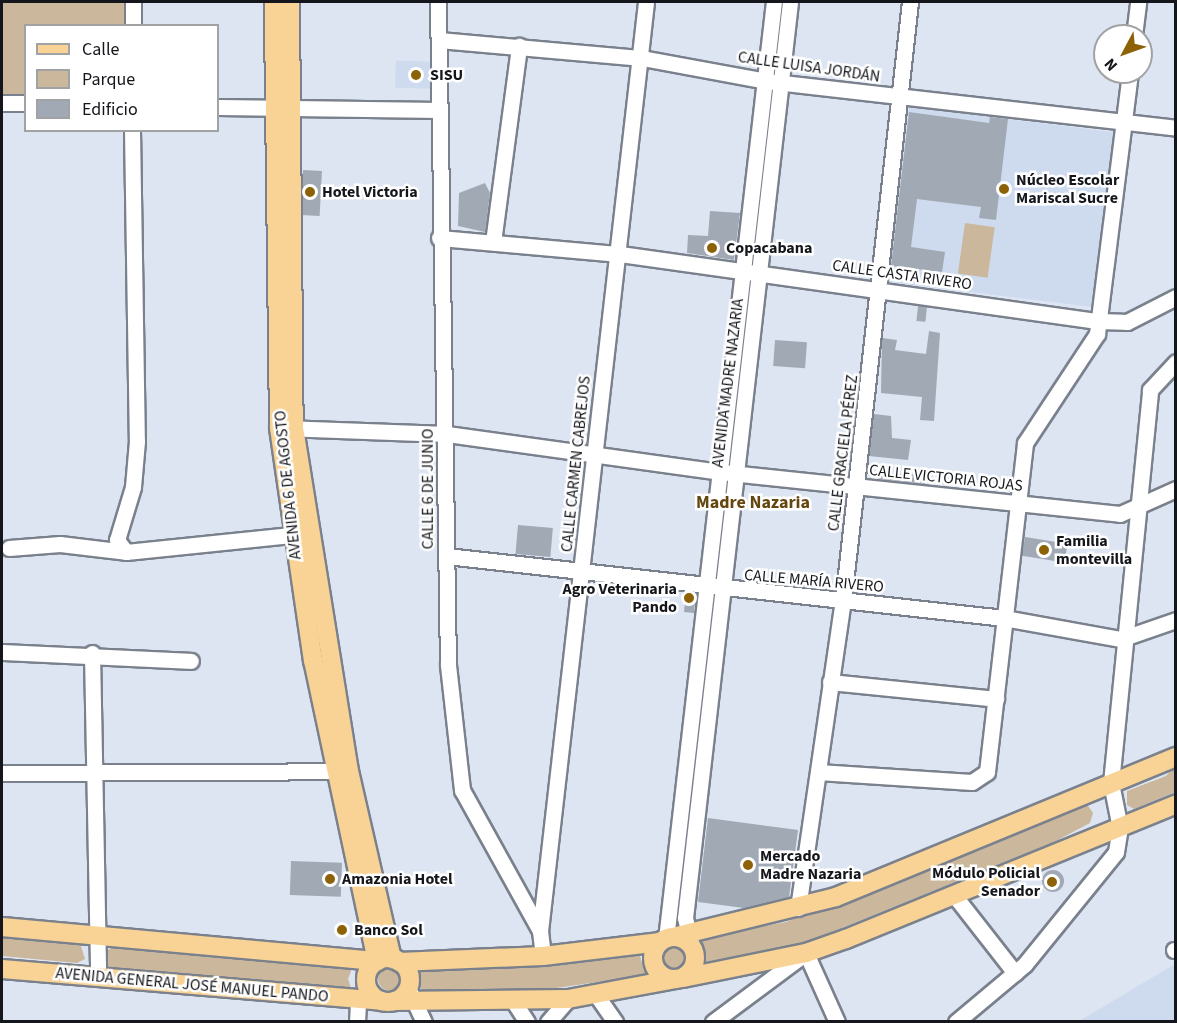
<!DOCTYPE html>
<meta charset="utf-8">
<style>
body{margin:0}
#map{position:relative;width:1177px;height:1023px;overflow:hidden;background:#dde5f2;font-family:"Source Sans 3",sans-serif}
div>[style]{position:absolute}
.built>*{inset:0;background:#cedaee;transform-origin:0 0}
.green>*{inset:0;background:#cab79c;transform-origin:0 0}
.round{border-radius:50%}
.building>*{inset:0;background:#a1a9b5;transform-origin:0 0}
.roads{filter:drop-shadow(2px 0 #7a818d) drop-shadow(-2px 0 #7a818d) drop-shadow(0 2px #7a818d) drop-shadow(0 -2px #7a818d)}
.minor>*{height:15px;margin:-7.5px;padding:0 7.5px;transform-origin:7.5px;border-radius:7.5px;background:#fff}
.major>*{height:18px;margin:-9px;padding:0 9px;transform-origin:9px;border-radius:9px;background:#f9d395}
.major>.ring{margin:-9px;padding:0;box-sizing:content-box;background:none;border:18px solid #f9d395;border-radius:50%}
.dots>*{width:16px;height:16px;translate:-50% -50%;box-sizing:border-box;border:3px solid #fff;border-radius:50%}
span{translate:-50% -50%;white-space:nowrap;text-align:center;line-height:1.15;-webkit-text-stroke:5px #fff;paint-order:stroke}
.street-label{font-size:16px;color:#14161b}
.poi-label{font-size:16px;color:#14161b;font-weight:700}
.left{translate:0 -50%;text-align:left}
.right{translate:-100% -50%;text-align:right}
.neighbourhood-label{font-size:18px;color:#64460e;font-weight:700}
.frame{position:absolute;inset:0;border:3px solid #14161b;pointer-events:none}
.legend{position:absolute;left:24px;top:24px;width:195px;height:108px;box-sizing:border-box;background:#fff;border:2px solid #a1a2a4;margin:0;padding:8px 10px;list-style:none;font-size:18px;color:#14161b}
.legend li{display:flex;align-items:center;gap:12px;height:30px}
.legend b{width:30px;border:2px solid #a1a2a4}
.north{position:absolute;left:1093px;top:24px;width:60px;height:60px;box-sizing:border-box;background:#fff;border:2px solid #a1a2a4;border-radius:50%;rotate:229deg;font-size:16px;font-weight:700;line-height:24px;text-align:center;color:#14161b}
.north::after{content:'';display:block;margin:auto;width:21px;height:27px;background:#8d6105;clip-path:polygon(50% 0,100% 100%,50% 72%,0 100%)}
</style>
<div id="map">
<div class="built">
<i style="left:437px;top:62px;width:27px;height:41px;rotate:92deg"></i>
<i style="left:909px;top:107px;width:209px;height:176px;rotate:7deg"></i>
<i style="clip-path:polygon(1175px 964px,1175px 1021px,1078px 1021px,1091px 1014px)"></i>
</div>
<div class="green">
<i style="clip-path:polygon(2px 2px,129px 2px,129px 25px,26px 26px,25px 96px,2px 96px)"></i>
<i style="left:965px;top:223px;width:30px;height:51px;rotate:8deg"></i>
<i style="clip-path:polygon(1175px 766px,1175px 792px,1134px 809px,1127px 805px,1127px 791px,1166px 776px)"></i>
<i style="clip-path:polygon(1086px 803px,1093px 813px,1090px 823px,1052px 843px,812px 940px,703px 966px,696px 939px,786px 922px)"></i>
<i style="clip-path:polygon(2px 934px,79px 940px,85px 959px,77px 963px,2px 956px)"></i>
<i class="round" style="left:662px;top:947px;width:24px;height:24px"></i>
<i style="clip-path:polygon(111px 948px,353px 966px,348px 979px,352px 991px,110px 971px,102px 964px,103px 953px)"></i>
<i style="clip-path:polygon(639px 952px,645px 975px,529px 992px,423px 996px,416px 967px)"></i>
<i class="round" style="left:378px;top:965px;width:26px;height:26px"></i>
</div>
<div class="building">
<i style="clip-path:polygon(909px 112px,989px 123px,990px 117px,1008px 119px,996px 220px,979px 218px,981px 207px,917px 199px,911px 247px,945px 252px,942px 272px,891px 266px)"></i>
<i style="left:303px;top:170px;width:19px;height:45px;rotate:3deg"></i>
<i style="clip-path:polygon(485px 183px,490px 193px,485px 232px,458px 226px,459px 193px)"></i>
<i style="clip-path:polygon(710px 211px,740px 213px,734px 260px,687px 253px,688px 235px,708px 236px)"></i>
<i style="left:918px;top:306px;width:9px;height:15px;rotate:6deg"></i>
<i style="clip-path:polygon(929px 331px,940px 333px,934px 421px,920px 420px,922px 397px,881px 393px,882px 338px,897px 340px,895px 350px,926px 354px)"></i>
<i style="left:775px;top:340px;width:32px;height:26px;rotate:4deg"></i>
<i style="clip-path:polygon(874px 414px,891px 416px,892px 438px,911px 440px,908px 460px,869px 456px)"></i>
<i style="clip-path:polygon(879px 473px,898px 474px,927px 475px,925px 484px,878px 479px)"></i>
<i style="left:518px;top:525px;width:35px;height:29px;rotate:5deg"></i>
<i style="left:1025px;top:537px;width:43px;height:19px;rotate:9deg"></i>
<i style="clip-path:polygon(686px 592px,695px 601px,694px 613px,684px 612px)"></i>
<i style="clip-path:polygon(708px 818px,798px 830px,789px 897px,744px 908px,698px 902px)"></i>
<i style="left:291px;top:861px;width:51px;height:34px;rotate:2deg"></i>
<i class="round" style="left:1042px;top:870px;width:22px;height:22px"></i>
</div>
<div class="roads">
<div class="minor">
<i style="left:438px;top:2px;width:663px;rotate:89.14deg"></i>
<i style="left:448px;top:665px;width:126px;rotate:83.6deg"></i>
<i style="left:462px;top:790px;width:161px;rotate:61deg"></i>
<i style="left:540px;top:931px;width:25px;rotate:83deg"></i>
<i style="left:133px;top:26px;width:24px;rotate:-90deg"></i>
<i style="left:1134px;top:36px;width:34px;rotate:-83deg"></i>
<i style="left:439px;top:40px;width:204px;rotate:5.1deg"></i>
<i style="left:642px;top:58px;width:126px;rotate:10.5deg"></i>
<i style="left:766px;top:81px;width:413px;rotate:6.5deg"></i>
<i style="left:2px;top:103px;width:24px"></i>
<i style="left:218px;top:107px;width:222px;rotate:0.8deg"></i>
<i style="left:132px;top:130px;width:311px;rotate:89.1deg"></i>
<i style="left:137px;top:441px;width:46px;rotate:95deg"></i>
<i style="left:133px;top:487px;width:55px;rotate:106.8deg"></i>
<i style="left:117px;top:540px;width:15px;rotate:53deg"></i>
<i style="left:126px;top:552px;width:166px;rotate:-5.9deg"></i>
<i style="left:439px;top:238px;width:182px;rotate:5.1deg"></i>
<i style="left:620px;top:254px;width:484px;rotate:8deg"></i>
<i style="left:1099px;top:321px;width:28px;rotate:2deg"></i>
<i style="left:1127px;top:322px;width:55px;rotate:-27deg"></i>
<i style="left:493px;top:242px;width:198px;rotate:-82.4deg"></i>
<i style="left:283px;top:428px;width:164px;rotate:2.1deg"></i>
<i style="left:447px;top:434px;width:277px;rotate:7.9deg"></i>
<i style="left:721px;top:472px;width:401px;rotate:6deg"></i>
<i style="left:1120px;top:514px;width:61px;rotate:-24.1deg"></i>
<i style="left:9px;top:548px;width:51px;rotate:-4.5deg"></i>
<i style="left:60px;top:544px;width:66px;rotate:6.9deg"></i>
<i style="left:446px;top:556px;width:561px;rotate:6.34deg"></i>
<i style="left:1004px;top:618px;width:119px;rotate:10.2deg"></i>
<i style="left:1121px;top:639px;width:58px;rotate:-19.1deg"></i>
<i style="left:2px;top:652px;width:189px;rotate:2.7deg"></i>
<i style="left:92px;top:653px;width:323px;rotate:88.9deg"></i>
<i style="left:830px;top:682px;width:167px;rotate:5.8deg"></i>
<i style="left:818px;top:772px;width:154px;rotate:3.7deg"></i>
<i style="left:972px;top:782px;width:18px;rotate:-34deg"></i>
<i style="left:987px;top:772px;width:331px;rotate:-83.4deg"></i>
<i style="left:1025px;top:443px;width:131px;rotate:-56.6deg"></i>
<i style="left:1097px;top:334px;width:264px;rotate:-82.8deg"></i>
<i style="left:2px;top:773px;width:344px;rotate:-0.3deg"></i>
<i style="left:954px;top:895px;width:99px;rotate:52deg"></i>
<i style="left:798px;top:908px;width:310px;rotate:-81.7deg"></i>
<i style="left:843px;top:601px;width:603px;rotate:-83.62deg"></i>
<i style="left:540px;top:931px;width:935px;rotate:-83.49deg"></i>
<i style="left:666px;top:939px;width:943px;rotate:-83.43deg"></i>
<i style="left:692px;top:948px;width:31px;rotate:-103deg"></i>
<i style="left:685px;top:918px;width:922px;rotate:-83.46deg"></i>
<i style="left:1174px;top:950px;width:2px"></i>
<i style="left:408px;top:988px;width:38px;rotate:65deg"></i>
<i style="left:597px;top:996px;width:32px;rotate:55deg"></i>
<i style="left:514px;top:1002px;width:24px;rotate:57deg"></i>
<i style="left:357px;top:1022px;width:21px;rotate:-87deg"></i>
<i style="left:548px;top:1022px;width:30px;rotate:-49deg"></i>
<i style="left:713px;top:1022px;width:116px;rotate:-36.6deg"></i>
<i style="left:806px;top:953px;width:76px;rotate:65.8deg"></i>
<i style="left:956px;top:1022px;width:90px;rotate:-40deg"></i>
<i style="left:1025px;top:964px;width:144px;rotate:-50.9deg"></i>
<i style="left:1116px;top:852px;width:24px;rotate:-81deg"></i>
<i style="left:1120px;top:828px;width:46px;rotate:-101.3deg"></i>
<i style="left:1111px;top:783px;width:395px;rotate:-84.3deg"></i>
<i style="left:1150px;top:390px;width:38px;rotate:-47deg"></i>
</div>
<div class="major">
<i style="left:290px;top:2px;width:426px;rotate:89.5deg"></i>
<i style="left:294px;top:428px;width:347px;rotate:80.9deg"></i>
<i style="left:349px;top:771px;width:193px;rotate:77.1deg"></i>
<i style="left:2px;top:927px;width:377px;rotate:5.2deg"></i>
<i style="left:377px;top:961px;width:307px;rotate:-102deg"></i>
<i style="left:313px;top:661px;width:235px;rotate:-98.3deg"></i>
<i style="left:279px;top:428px;width:426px;rotate:-90.7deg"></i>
<i style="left:673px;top:937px;width:168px;rotate:-13.8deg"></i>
<i style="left:836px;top:897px;width:368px;rotate:-22.4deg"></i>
<i class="ring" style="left:653px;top:937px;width:24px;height:24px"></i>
<i class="ring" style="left:366px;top:958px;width:26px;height:26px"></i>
<i style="left:399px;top:962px;width:144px;rotate:-2.4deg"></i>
<i style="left:543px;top:956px;width:118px;rotate:-6.8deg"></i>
<i style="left:2px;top:969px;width:381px;rotate:4.8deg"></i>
<i style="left:683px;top:978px;width:126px;rotate:-11.5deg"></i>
<i style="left:806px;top:953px;width:42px;rotate:-19.3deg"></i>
<i style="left:846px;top:939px;width:357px;rotate:-22.2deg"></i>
<i style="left:395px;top:1001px;width:173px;rotate:-0.7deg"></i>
<i style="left:568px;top:999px;width:110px;rotate:-10.5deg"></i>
</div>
</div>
<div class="dots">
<i style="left:416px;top:75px;background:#8d6105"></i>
<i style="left:1004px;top:189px;background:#8d6105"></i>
<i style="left:310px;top:192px;background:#8d6105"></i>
<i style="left:712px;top:248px;background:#8d6105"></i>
<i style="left:1044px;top:550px;background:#8d6105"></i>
<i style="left:689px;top:598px;background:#8d6105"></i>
<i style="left:748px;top:865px;background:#8d6105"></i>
<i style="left:330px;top:879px;background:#8d6105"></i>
<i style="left:1052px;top:882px;background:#8d6105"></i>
<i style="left:342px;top:930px;background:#8d6105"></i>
</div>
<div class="street-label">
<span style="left:809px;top:67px;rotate:8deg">CALLE LUISA JORDÁN</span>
<span style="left:902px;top:275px;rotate:8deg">CALLE CASTA RIVERO</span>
<span style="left:728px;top:383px;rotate:-83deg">AVENIDA MADRE NAZARIA</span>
<span style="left:843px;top:453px;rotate:-83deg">CALLE GRACIELA PÉREZ</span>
<span style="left:576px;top:464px;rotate:-84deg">CALLE CARMEN CABREJOS</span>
<span style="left:946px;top:478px;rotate:6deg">CALLE VICTORIA ROJAS</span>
<span style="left:288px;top:485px;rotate:-96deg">AVENIDA 6 DE AGOSTO</span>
<span style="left:428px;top:489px;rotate:-90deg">CALLE 6 DE JUNIO</span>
<span style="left:814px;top:581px;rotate:5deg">CALLE MARÍA RIVERO</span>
<span style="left:192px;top:985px;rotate:5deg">AVENIDA GENERAL JOSÉ MANUEL PANDO</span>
</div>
<div class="poi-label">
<span class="left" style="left:430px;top:75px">SISU</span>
<span class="left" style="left:1016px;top:189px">Núcleo Escolar<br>Mariscal Sucre</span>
<span class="left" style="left:322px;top:192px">Hotel Victoria</span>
<span class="left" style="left:726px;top:248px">Copacabana</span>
<span class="left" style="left:1056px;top:550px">Familia<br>montevilla</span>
<span class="right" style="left:677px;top:598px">Agro Veterinaria<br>Pando</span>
<span class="left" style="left:760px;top:865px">Mercado<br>Madre Nazaria</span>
<span class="right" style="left:1040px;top:882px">Módulo Policial<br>Senador</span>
<span class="left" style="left:342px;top:879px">Amazonia Hotel</span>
<span class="left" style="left:354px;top:930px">Banco Sol</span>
</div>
<div class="neighbourhood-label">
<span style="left:753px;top:503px">Madre Nazaria</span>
</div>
<div class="frame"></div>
<ul class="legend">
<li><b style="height:8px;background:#f9d395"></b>Calle</li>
<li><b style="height:16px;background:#cab79c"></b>Parque</li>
<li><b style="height:16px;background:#a1a9b5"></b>Edificio</li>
</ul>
<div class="north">N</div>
</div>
